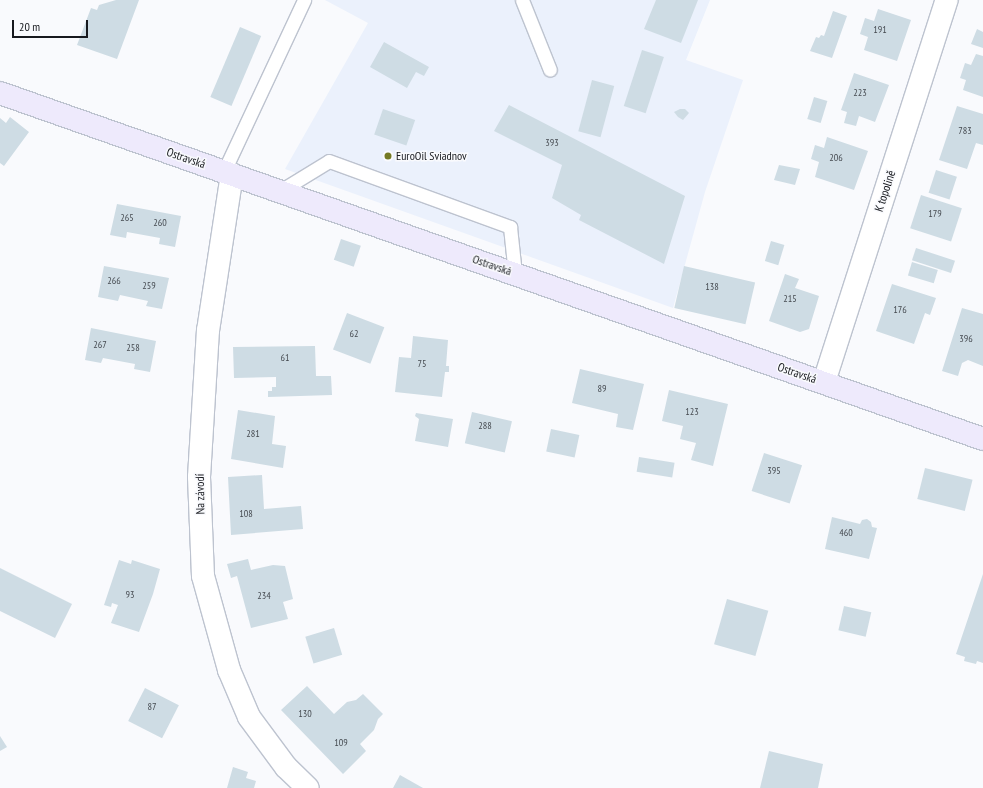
<!DOCTYPE html>
<meta charset="utf-8">
<style>
body{margin:0}
#map{position:relative;width:983px;height:788px;overflow:hidden;background:#f9fafd;font-family:"PT Sans Narrow",sans-serif}
div>[style]{position:absolute}
.built>*{inset:0;background:#ebf1fc}
.building>*{inset:0;background:#cedce4;transform-origin:0 0}
.roads{filter:drop-shadow(1px 0 #bdc3cf) drop-shadow(-1px 0 #bdc3cf) drop-shadow(0 1px #bdc3cf) drop-shadow(0 -1px #bdc3cf)}
.lane>*{height:13px;margin:-6.5px;padding:0 6.5px;transform-origin:6.5px;border-radius:6.5px;background:#fff}
.street>*{height:22px;margin:-11px;padding:0 11px;transform-origin:11px;border-radius:11px;background:#fff}
.secondary>*{height:22px;margin:-11px;padding:0 11px;transform-origin:11px;border-radius:11px;background:#eeeafc}
.dots>*{width:11px;height:11px;translate:-50% -50%;box-sizing:border-box;border:2px solid #f9fafd;border-radius:50%}
span{translate:-50% -50%;white-space:nowrap;text-align:center;line-height:1.15;-webkit-text-stroke:3px #f9fafd;paint-order:stroke}
.number-label{font-size:10px;color:#454a50}
.number-label span{-webkit-text-stroke-width:0}
.poi-label{font-size:12px;color:#17191e}
.left{translate:0 -50%;text-align:left}
.street-label{font-size:12px;color:#17191e}
.scale{position:absolute;left:12px;top:20px;width:76px;height:18px;box-sizing:border-box;border:2px solid #17191e;border-top:0;padding-left:5px;font-size:12px;line-height:14px;white-space:nowrap;color:#17191e;-webkit-text-stroke:3px #f9fafd;paint-order:stroke}
</style>
<div id="map">
<div class="built">
<i style="clip-path:polygon(325px 0,710px 0,686px 60px,743px 80px,705px 192px,673px 308px,285px 169px,368px 23px)"></i>
</div>
<div class="building">
<i style="clip-path:polygon(116px 0,139px 0,117px 59px,77px 45px,91px 8px,97px 10px,99px 5px)"></i>
<i style="clip-path:polygon(656px 0,698px 0,681px 43px,644px 29px)"></i>
<i style="clip-path:polygon(878px 9px,911px 20px,897px 61px,864px 50px,868px 37px,860px 34px,865px 18px,874px 21px)"></i>
<i style="clip-path:polygon(833px 11px,847px 16px,832px 58px,810px 51px,816px 37px,819px 38px,821px 35px,824px 36px)"></i>
<i style="left:240px;top:27px;width:23px;height:76px;rotate:23deg"></i>
<i style="clip-path:polygon(977px 29px,983px 32px,983px 48px,971px 44px)"></i>
<i style="clip-path:polygon(384px 42px,429px 67px,424px 76px,416px 72px,407px 88px,370px 67px)"></i>
<i style="left:642px;top:50px;width:23px;height:59px;rotate:18deg"></i>
<i style="clip-path:polygon(976px 54px,983px 56px,983px 97px,963px 90px,966px 80px,960px 78px,965px 63px,971px 65px)"></i>
<i style="clip-path:polygon(854px 73px,889px 85px,875px 122px,859px 116px,856px 126px,844px 123px,847px 112px,841px 110px)"></i>
<i style="left:592px;top:80px;width:23px;height:53px;rotate:15deg"></i>
<i style="left:814px;top:97px;width:14px;height:23px;rotate:17deg"></i>
<i style="clip-path:polygon(509px 105px,685px 196px,664px 264px,579px 220px,581px 215px,552px 198px,562px 165px,494px 131px)"></i>
<i style="clip-path:polygon(957px 106px,983px 114px,983px 145px,976px 143px,967px 169px,939px 160px)"></i>
<i style="left:383px;top:109px;width:34px;height:27px;rotate:19deg"></i>
<i style="clip-path:polygon(680px 109px,685px 109px,689px 113px,683px 120px,678px 117px,674px 112px)"></i>
<i style="clip-path:polygon(10px 117px,29px 132px,4px 166px,0 163px,0 118px,6px 123px)"></i>
<i style="clip-path:polygon(827px 137px,868px 151px,854px 190px,815px 177px,819px 162px,811px 159px,815px 145px,824px 148px)"></i>
<i style="clip-path:polygon(779px 165px,800px 169px,795px 185px,774px 180px)"></i>
<i style="left:936px;top:170px;width:22px;height:24px;rotate:18deg"></i>
<i style="left:921px;top:195px;width:43px;height:35px;rotate:18deg"></i>
<i style="clip-path:polygon(117px 204px,181px 216px,175px 247px,159px 244px,160px 238px,127px 232px,126px 238px,110px 235px)"></i>
<i style="left:341px;top:239px;width:21px;height:22px;rotate:19deg"></i>
<i style="left:771px;top:241px;width:14px;height:21px;rotate:17deg"></i>
<i style="left:916px;top:248px;width:41px;height:13px;rotate:18deg"></i>
<i style="left:912px;top:262px;width:27px;height:14px;rotate:17deg"></i>
<i style="clip-path:polygon(104px 266px,169px 278px,162px 309px,146px 306px,148px 301px,120px 295px,118px 301px,98px 297px)"></i>
<i style="left:684px;top:266px;width:73px;height:43px;rotate:13deg"></i>
<i style="clip-path:polygon(785px 274px,799px 279px,795px 288px,819px 296px,809px 329px,800px 332px,769px 321px)"></i>
<i style="clip-path:polygon(892px 284px,936px 298px,930px 315px,925px 313px,914px 344px,876px 331px)"></i>
<i style="clip-path:polygon(962px 308px,983px 314px,983px 366px,968px 360px,962px 363px,958px 376px,942px 371px)"></i>
<i style="left:347px;top:313px;width:40px;height:39px;rotate:21deg"></i>
<i style="clip-path:polygon(91px 328px,156px 341px,150px 372px,134px 369px,135px 364px,103px 358px,101px 363px,85px 360px)"></i>
<i style="clip-path:polygon(413px 336px,448px 340px,446px 366px,449px 366px,449px 372px,445px 372px,442px 397px,395px 392px,399px 357px,411px 358px)"></i>
<i style="clip-path:polygon(315px 346px,316px 376px,331px 376px,332px 395px,268px 397px,268px 391px,272px 391px,272px 387px,276px 387px,276px 377px,234px 378px,233px 347px)"></i>
<i style="clip-path:polygon(580px 369px,644px 384px,633px 430px,616px 427px,618px 414px,572px 403px)"></i>
<i style="clip-path:polygon(669px 390px,728px 404px,713px 466px,691px 460px,696px 443px,680px 439px,683px 426px,662px 421px)"></i>
<i style="clip-path:polygon(238px 410px,275px 416px,272px 444px,286px 446px,283px 468px,231px 459px)"></i>
<i style="left:472px;top:412px;width:41px;height:32px;rotate:13deg"></i>
<i style="clip-path:polygon(416px 413px,453px 419px,448px 447px,415px 441px,419px 419px,415px 416px)"></i>
<i style="left:551px;top:429px;width:29px;height:23px;rotate:12deg"></i>
<i style="left:764px;top:453px;width:40px;height:40px;rotate:18deg"></i>
<i style="left:639px;top:457px;width:36px;height:15px;rotate:9deg"></i>
<i style="left:925px;top:468px;width:49px;height:32px;rotate:14deg"></i>
<i style="clip-path:polygon(262px 475px,264px 509px,301px 506px,303px 529px,231px 535px,228px 477px)"></i>
<i style="clip-path:polygon(832px 517px,860px 524px,862px 520px,867px 519px,871px 522px,872px 527px,877px 528px,869px 559px,825px 549px)"></i>
<i style="clip-path:polygon(248px 559px,251px 570px,273px 565px,285px 566px,293px 599px,283px 602px,288px 619px,251px 628px,237px 576px,231px 578px,227px 564px)"></i>
<i style="clip-path:polygon(119px 560px,131px 564px,132px 560px,160px 569px,153px 594px,139px 632px,111px 623px,118px 605px,112px 603px,111px 607px,104px 605px)"></i>
<i style="clip-path:polygon(0 568px,72px 604px,55px 638px,0 611px)"></i>
<i style="clip-path:polygon(983px 574px,983px 663px,977px 661px,976px 664px,964px 661px,965px 657px,956px 654px)"></i>
<i style="left:727px;top:599px;width:43px;height:47px;rotate:16deg"></i>
<i style="left:844px;top:606px;width:28px;height:25px;rotate:13deg"></i>
<i style="left:334px;top:628px;width:28px;height:30px;rotate:73deg"></i>
<i style="clip-path:polygon(307px 686px,334px 714px,347px 702px,356px 700px,363px 694px,383px 714px,378px 719px,374px 730px,360px 744px,366px 751px,343px 774px,281px 710px)"></i>
<i style="left:145px;top:688px;width:38px;height:37px;rotate:27deg"></i>
<i style="clip-path:polygon(0 736px,7px 747px,0 751px)"></i>
<i style="clip-path:polygon(769px 751px,823px 764px,818px 788px,760px 788px)"></i>
<i style="clip-path:polygon(233px 767px,248px 772px,246px 778px,256px 781px,254px 788px,227px 788px)"></i>
<i style="clip-path:polygon(400px 775px,423px 788px,393px 788px)"></i>
</div>
<div class="roads">
<div class="lane">
<i style="left:522px;top:0;width:75px;rotate:68.2deg"></i>
<i style="left:224px;top:171px;width:189px;rotate:-64.9deg"></i>
<i style="left:280px;top:191px;width:57px;rotate:-31.5deg"></i>
<i style="left:329px;top:161px;width:193px;rotate:20deg"></i>
<i style="left:510px;top:227px;width:47px;rotate:83.9deg"></i>
</div>
<div class="street">
<i style="left:232px;top:174px;width:158px;rotate:98.7deg"></i>
<i style="left:208px;top:330px;width:147px;rotate:93.5deg"></i>
<i style="left:199px;top:477px;width:99px;rotate:87.7deg"></i>
<i style="left:203px;top:576px;width:98px;rotate:74.5deg"></i>
<i style="left:229px;top:670px;width:51px;rotate:66.9deg"></i>
<i style="left:249px;top:717px;width:62px;rotate:53.5deg"></i>
<i style="left:286px;top:767px;width:30px;rotate:44deg"></i>
<i style="left:824px;top:382px;width:401px;rotate:-72.2deg"></i>
</div>
<div class="secondary">
<i style="left:0;top:93px;width:1042px;rotate:19.39deg"></i>
</div>
</div>
<div class="dots">
<i style="left:388px;top:156px;background:#747a24"></i>
</div>
<div class="number-label">
<span style="left:880px;top:30px">191</span>
<span style="left:860px;top:93px">223</span>
<span style="left:965px;top:131px">783</span>
<span style="left:552px;top:143px">393</span>
<span style="left:836px;top:158px">206</span>
<span style="left:935px;top:214px">179</span>
<span style="left:127px;top:218px">265</span>
<span style="left:160px;top:223px">260</span>
<span style="left:114px;top:281px">266</span>
<span style="left:149px;top:286px">259</span>
<span style="left:712px;top:287px">138</span>
<span style="left:790px;top:299px">215</span>
<span style="left:900px;top:310px">176</span>
<span style="left:354px;top:334px">62</span>
<span style="left:966px;top:339px">396</span>
<span style="left:100px;top:345px">267</span>
<span style="left:133px;top:348px">258</span>
<span style="left:285px;top:358px">61</span>
<span style="left:422px;top:364px">75</span>
<span style="left:602px;top:389px">89</span>
<span style="left:692px;top:412px">123</span>
<span style="left:485px;top:426px">288</span>
<span style="left:253px;top:434px">281</span>
<span style="left:774px;top:471px">395</span>
<span style="left:246px;top:514px">108</span>
<span style="left:846px;top:533px">460</span>
<span style="left:130px;top:595px">93</span>
<span style="left:264px;top:596px">234</span>
<span style="left:152px;top:707px">87</span>
<span style="left:305px;top:714px">130</span>
<span style="left:341px;top:743px">109</span>
</div>
<div class="poi-label">
<span class="left" style="left:396px;top:156px">EuroOil Sviadnov</span>
</div>
<div class="street-label">
<span style="left:186px;top:158px;rotate:19deg">Ostravská</span>
<span style="left:885px;top:191px;rotate:-72deg">K topolině</span>
<span style="left:492px;top:265px;rotate:19deg">Ostravská</span>
<span style="left:797px;top:373px;rotate:19deg">Ostravská</span>
<span style="left:200px;top:494px;rotate:-91deg">Na závodí</span>
</div>
<div class="scale">20 m</div>
</div>
